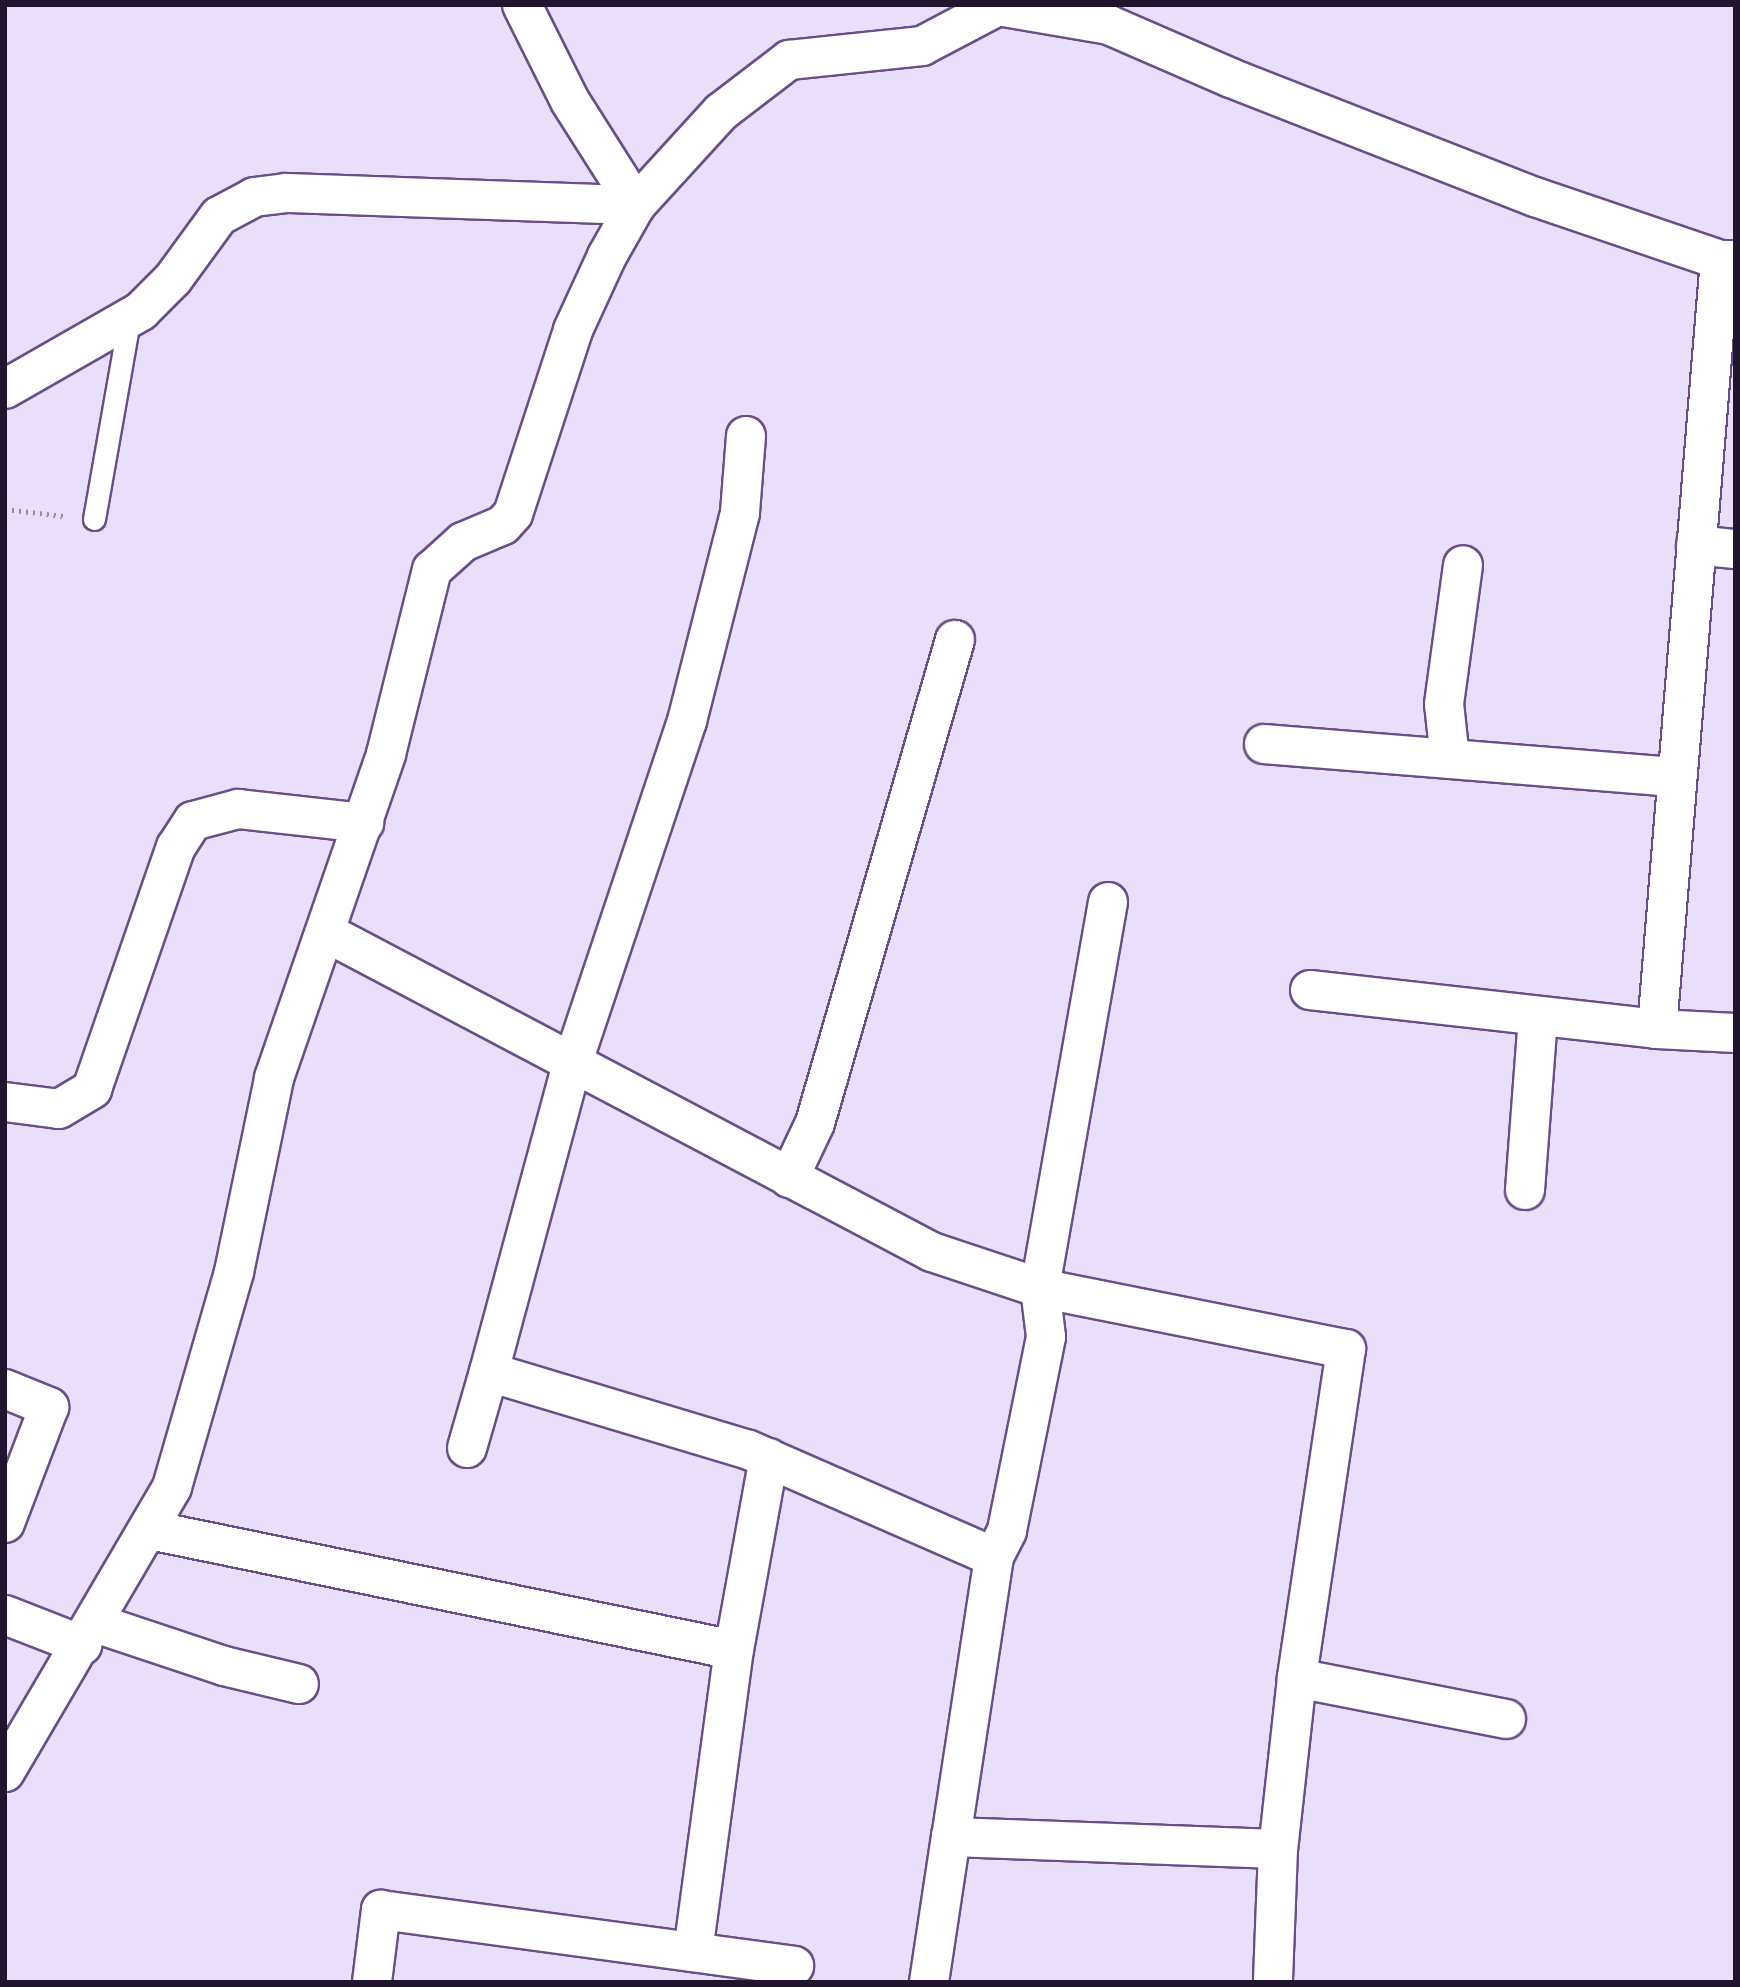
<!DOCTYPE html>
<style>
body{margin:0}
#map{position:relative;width:1740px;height:1987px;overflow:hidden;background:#eadffa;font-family:"DejaVu Sans",sans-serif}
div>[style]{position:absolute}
.path>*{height:4.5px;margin-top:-2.25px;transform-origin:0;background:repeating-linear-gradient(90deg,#978ca5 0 2px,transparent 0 7px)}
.roads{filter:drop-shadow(2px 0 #6a4e89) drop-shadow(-2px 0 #6a4e89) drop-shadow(0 2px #6a4e89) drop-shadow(0 -2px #6a4e89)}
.lane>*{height:21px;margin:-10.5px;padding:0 10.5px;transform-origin:10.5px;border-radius:10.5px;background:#fff}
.street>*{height:38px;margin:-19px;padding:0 19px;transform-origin:19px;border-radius:19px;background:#fff}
span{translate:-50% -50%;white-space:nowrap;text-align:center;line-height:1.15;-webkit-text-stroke:7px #fff;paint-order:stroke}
.frame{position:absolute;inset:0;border:7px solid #20152d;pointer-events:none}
</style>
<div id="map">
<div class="path">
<i style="left:5px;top:509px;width:59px;rotate:6.8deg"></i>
</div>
<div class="roads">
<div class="lane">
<i style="left:94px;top:519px;width:202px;rotate:-80deg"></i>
</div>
<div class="street">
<i style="left:522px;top:5px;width:107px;rotate:63.4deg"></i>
<i style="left:570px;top:101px;width:123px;rotate:57.6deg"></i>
<i style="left:5px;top:389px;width:157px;rotate:-29.8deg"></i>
<i style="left:141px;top:311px;width:45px;rotate:-45deg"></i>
<i style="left:173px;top:279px;width:78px;rotate:-53.9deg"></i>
<i style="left:219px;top:216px;width:40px;rotate:-28deg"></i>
<i style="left:254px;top:197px;width:32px;rotate:-7deg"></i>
<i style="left:286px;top:193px;width:350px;rotate:2deg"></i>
<i style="left:746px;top:436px;width:77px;rotate:94.5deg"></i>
<i style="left:740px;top:513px;width:215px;rotate:104.3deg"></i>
<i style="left:687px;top:721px;width:362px;rotate:108.5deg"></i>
<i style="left:572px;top:1064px;width:319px;rotate:105.1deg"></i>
<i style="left:489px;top:1372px;width:271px;rotate:16.7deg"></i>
<i style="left:749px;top:1450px;width:267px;rotate:23.6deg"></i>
<i style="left:1696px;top:545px;width:39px;rotate:6deg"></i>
<i style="left:1264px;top:744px;width:414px;rotate:4.6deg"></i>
<i style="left:1450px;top:759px;width:55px;rotate:-96.2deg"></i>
<i style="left:1444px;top:704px;width:140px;rotate:-82.2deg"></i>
<i style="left:1108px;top:902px;width:392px;rotate:100deg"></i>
<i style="left:1040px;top:1288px;width:49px;rotate:83deg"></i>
<i style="left:1046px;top:1337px;width:198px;rotate:101.4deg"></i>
<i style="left:1007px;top:1531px;width:29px;rotate:117deg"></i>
<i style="left:994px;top:1557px;width:283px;rotate:98.7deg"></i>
<i style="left:951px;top:1837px;width:327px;rotate:2.1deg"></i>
<i style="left:325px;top:932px;width:686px;rotate:27.8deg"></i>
<i style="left:932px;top:1252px;width:114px;rotate:18.4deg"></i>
<i style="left:1040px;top:1288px;width:312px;rotate:11.3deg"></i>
<i style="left:1346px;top:1349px;width:333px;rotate:98.5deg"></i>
<i style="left:1297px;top:1678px;width:172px;rotate:96.3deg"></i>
<i style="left:1278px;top:1849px;width:133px;rotate:92.2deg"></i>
<i style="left:1310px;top:990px;width:349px;rotate:6.4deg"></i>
<i style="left:1657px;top:1029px;width:78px;rotate:2.9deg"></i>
<i style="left:1657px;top:1029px;width:772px;rotate:-85.32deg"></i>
<i style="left:5px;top:1102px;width:54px;rotate:7.4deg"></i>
<i style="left:59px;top:1109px;width:39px;rotate:-31deg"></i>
<i style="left:92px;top:1089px;width:256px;rotate:-70.9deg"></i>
<i style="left:176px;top:847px;width:31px;rotate:-57deg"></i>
<i style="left:193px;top:821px;width:47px;rotate:-14.9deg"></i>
<i style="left:238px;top:809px;width:127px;rotate:6.3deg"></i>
<i style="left:789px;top:1178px;width:61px;rotate:-64.7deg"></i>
<i style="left:815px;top:1123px;width:503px;rotate:-73.84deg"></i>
<i style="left:1525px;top:1190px;width:174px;rotate:-85.7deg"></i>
<i style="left:5px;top:1389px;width:48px;rotate:22.2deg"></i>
<i style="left:49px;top:1407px;width:124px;rotate:110.8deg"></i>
<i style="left:467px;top:1448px;width:79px;rotate:-73.9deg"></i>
<i style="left:150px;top:1530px;width:596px;rotate:11.61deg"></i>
<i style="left:5px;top:1615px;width:83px;rotate:21.3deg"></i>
<i style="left:95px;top:1623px;width:136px;rotate:18.4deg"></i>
<i style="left:224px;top:1666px;width:77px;rotate:13.5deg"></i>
<i style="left:1297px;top:1678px;width:213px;rotate:11.1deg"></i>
<i style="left:5px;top:1772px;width:330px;rotate:-59.6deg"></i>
<i style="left:172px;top:1487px;width:224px;rotate:-73.9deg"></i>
<i style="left:234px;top:1272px;width:198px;rotate:-78.3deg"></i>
<i style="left:274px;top:1078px;width:343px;rotate:-70.9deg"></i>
<i style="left:386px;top:754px;width:190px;rotate:-76deg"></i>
<i style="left:432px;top:570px;width:42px;rotate:-42.1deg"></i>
<i style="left:463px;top:542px;width:43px;rotate:-23deg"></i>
<i style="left:503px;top:525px;width:15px;rotate:-48deg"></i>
<i style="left:513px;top:514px;width:194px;rotate:-71.9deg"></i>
<i style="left:573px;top:330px;width:81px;rotate:-65.3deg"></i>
<i style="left:607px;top:256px;width:59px;rotate:-60.4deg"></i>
<i style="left:636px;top:205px;width:126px;rotate:-47.6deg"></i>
<i style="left:721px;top:112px;width:86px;rotate:-37.4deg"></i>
<i style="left:789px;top:60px;width:134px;rotate:-6deg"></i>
<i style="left:922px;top:46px;width:86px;rotate:-27.8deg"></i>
<i style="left:998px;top:6px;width:113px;rotate:9.7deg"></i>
<i style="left:1109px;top:25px;width:133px;rotate:23.5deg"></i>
<i style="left:1231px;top:78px;width:326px;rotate:21.4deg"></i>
<i style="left:1535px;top:197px;width:195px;rotate:18.8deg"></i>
<i style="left:1720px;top:260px;width:15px"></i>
<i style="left:693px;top:1952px;width:305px;rotate:-82.3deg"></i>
<i style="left:734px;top:1650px;width:195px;rotate:-79.7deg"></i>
<i style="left:372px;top:1982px;width:73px;rotate:-82.9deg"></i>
<i style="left:381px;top:1910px;width:417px;rotate:7.7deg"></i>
<i style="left:929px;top:1982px;width:147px;rotate:-81.4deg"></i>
</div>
</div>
<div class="frame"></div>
</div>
